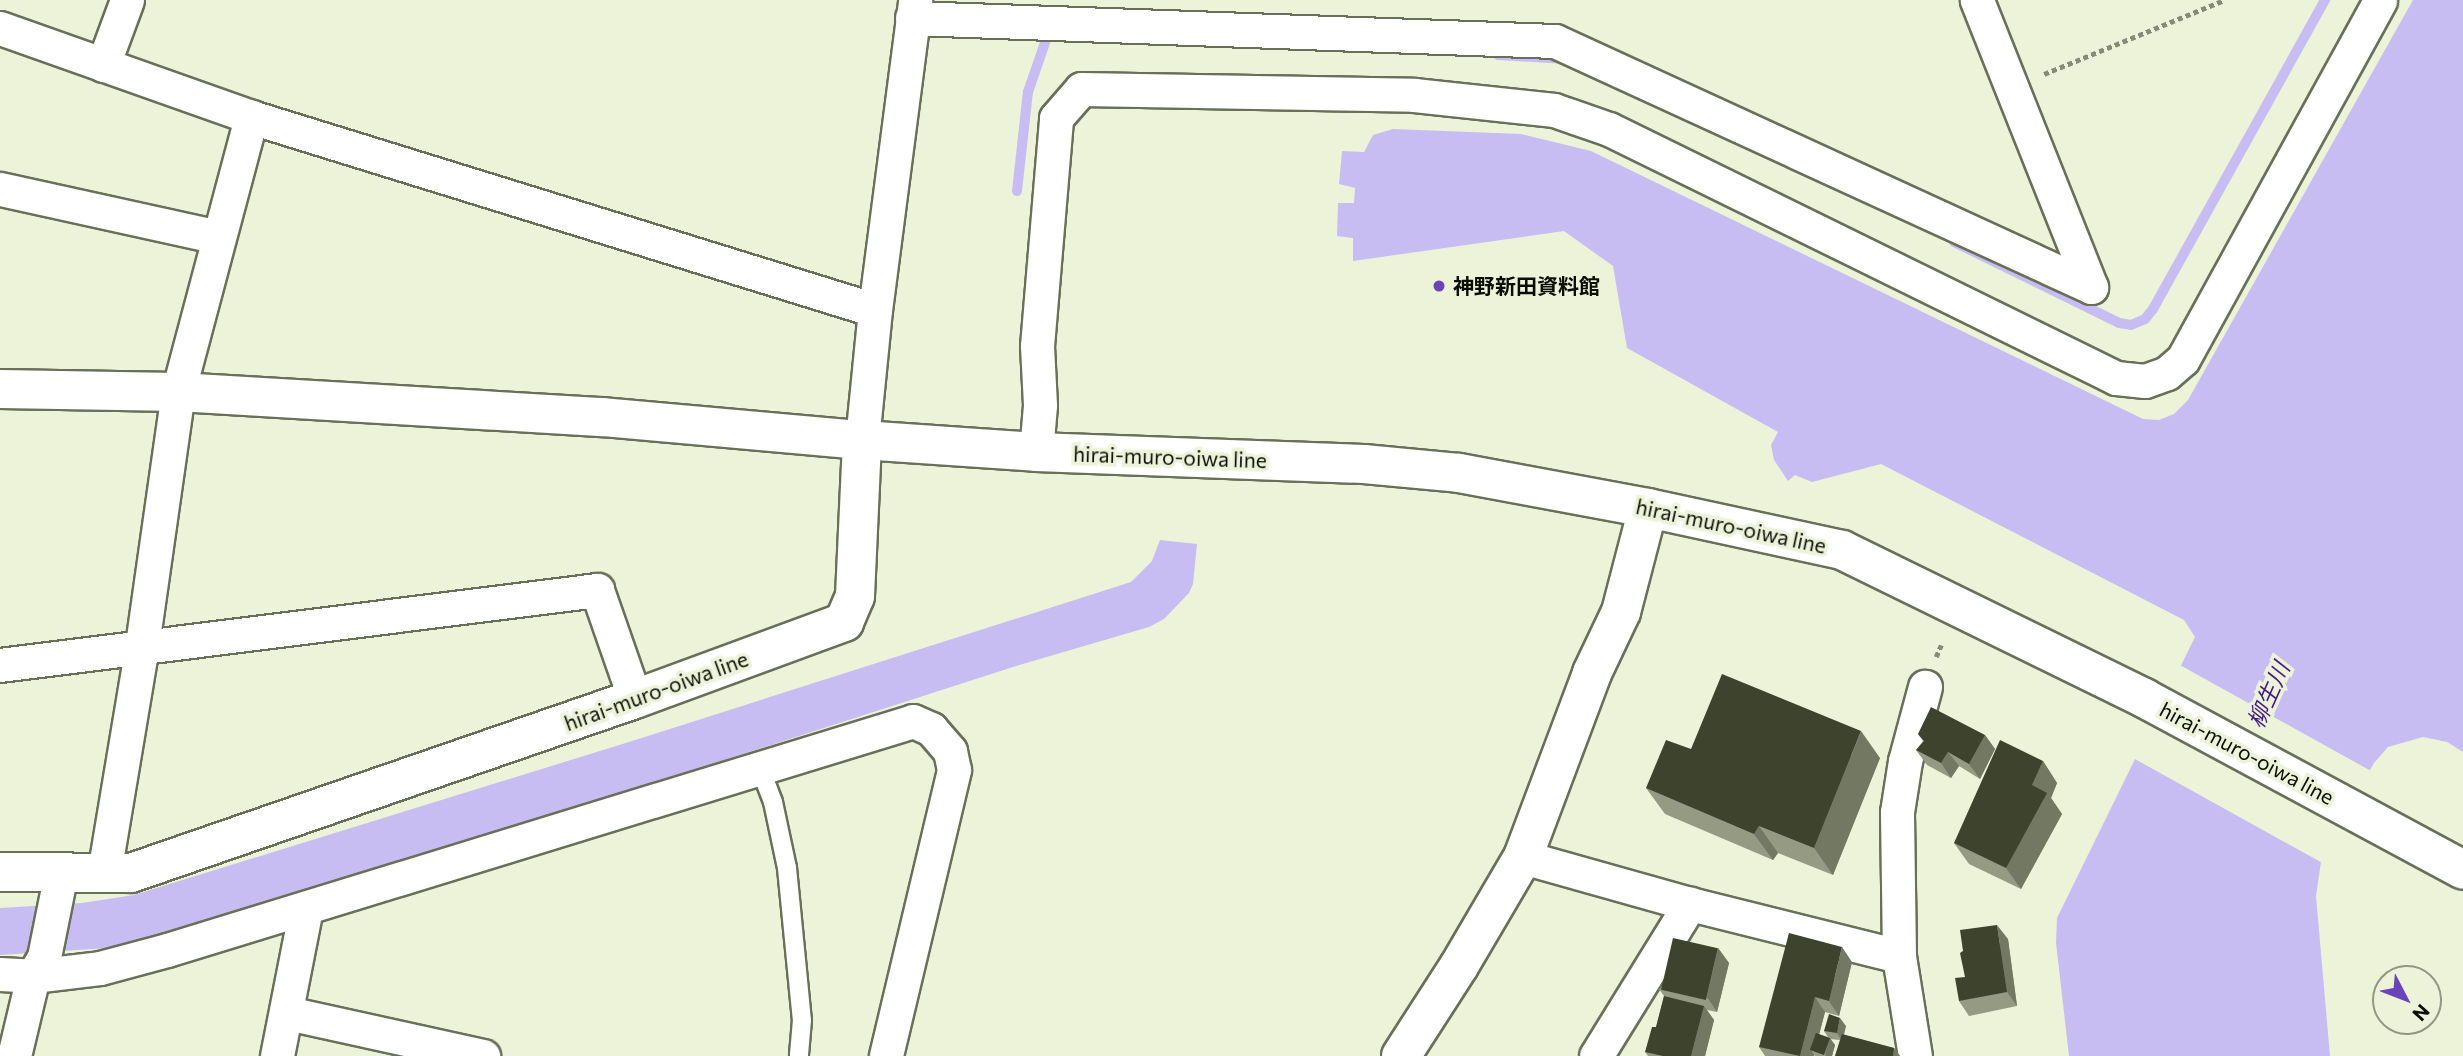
<!DOCTYPE html>
<meta charset="utf-8">
<style>
body{margin:0}
#map{position:relative;width:2463px;height:1056px;overflow:hidden;background:#ecf3d9;font-family:Commissioner,"Noto Sans JP",sans-serif}
div>[style]{position:absolute}
.water>*{inset:0;background:#c8bdf3}
.pier>*{inset:0;background:#ecf3d9;transform-origin:0 0}
.stream>*{height:10px;margin:-5px;padding:0 5px;transform-origin:5px;border-radius:5px;background:#c8bdf3}
.path>*{height:4.5px;margin-top:-2.25px;transform-origin:0;background:repeating-linear-gradient(90deg,#868b79 0 5px,transparent 0 8.5px)}
.roads{filter:drop-shadow(2px 0 #696f58) drop-shadow(-2px 0 #696f58) drop-shadow(0 2px #696f58) drop-shadow(0 -2px #696f58)}
.service>*{height:18px;margin:-9px;padding:0 9px;transform-origin:9px;border-radius:9px;background:#fff}
.minor>*{height:33px;margin:-16.5px;padding:0 16.5px;transform-origin:16.5px;border-radius:16.5px;background:#fff}
.tertiary>*{height:38px;margin:-19px;padding:0 19px;transform-origin:19px;border-radius:19px;background:#fff}
.secondary>*{height:38px;margin:-19px;padding:0 19px;transform-origin:19px;border-radius:19px;background:#fff}
.wall>*{inset:0;background:#959b83}
.shaded-wall>*{inset:0;background:#727861}
.building>*{inset:0;background:#3e432d;transform-origin:0 0}
.dots>*{width:19px;height:19px;translate:-50% -50%;box-sizing:border-box;border:4px solid #ecf3d9;border-radius:50%}
span{translate:-50% -50%;white-space:nowrap;text-align:center;line-height:1.15;-webkit-text-stroke:7px #ecf3d9;paint-order:stroke}
.poi-label{font-size:21px;color:#0b0e06;font-weight:700}
.left{translate:0 -50%;text-align:left}
.street-label{font-size:21px;color:#0b0e06}
.water-label{font-size:23px;color:#431c82;font-style:italic}
.north{position:absolute;left:2372px;top:965px;width:70px;height:70px;box-sizing:border-box;background:#ecf3d9;border:2px solid #929785;border-radius:50%;rotate:132deg;font-size:19px;font-weight:700;line-height:28px;text-align:center;color:#0b0e06}
.north::after{content:'';display:block;margin:auto;width:24px;height:32px;background:#6b44bc;clip-path:polygon(50% 0,100% 100%,50% 72%,0 100%)}
</style>
<div id="map">
<div class="water">
<i style="clip-path:polygon(2413px 0,2463px 0,2463px 752px,2447px 742px,2423px 737px,2388px 747px,2374px 763px,2322px 855px,2316px 896px,2330px 1056px,2069px 1056px,2056px 943px,2057px 918px,2195px 637px,2184px 620px,1881px 464px,1812px 482px,1795px 475px,1788px 481px,1774px 460px,1771px 445px,1778px 432px,1627px 348px,1613px 266px,1564px 231px,1353px 261px,1353px 238px,1337px 236px,1338px 203px,1354px 203px,1355px 188px,1339px 184px,1342px 151px,1364px 152px,1373px 135px,1393px 129px,1521px 134px,1591px 151px,2143px 419px,2159px 420px,2174px 414px,2188px 400px)"></i>
<i style="clip-path:polygon(1160px 540px,1197px 544px,1193px 584px,1189px 593px,1164px 619px,1149px 627px,1013px 667px,604px 799px,175px 932px,124px 947px,0 955px,0 908px,82px 903px,134px 895px,629px 742px,1131px 582px,1152px 561px)"></i>
</div>
<div class="pier">
<i style="left:2178px;top:664px;width:223px;height:104px;rotate:29deg"></i>
</div>
<div class="stream">
<i style="left:1498px;top:55px;width:68px;rotate:3.4deg"></i>
<i style="left:1017px;top:191px;width:100px;rotate:-83.7deg"></i>
<i style="left:1028px;top:92px;width:61px;rotate:-71deg"></i>
<i style="left:1048px;top:34px;width:8px"></i>
<i style="left:1954px;top:242px;width:184px;rotate:26.1deg"></i>
<i style="left:2119px;top:323px;width:12px;rotate:9deg"></i>
<i style="left:2131px;top:325px;width:15px;rotate:-23deg"></i>
<i style="left:2145px;top:319px;width:13px;rotate:-51deg"></i>
<i style="left:2153px;top:309px;width:354px;rotate:-60.9deg"></i>
</div>
<div class="path">
<i style="left:2044px;top:74px;width:195px;rotate:-22.3deg"></i>
<i style="left:1936px;top:657px;width:13px;rotate:-67deg"></i>
</div>
<div class="roads">
<div class="service">
<i style="left:760px;top:768px;width:36px;rotate:69deg"></i>
<i style="left:773px;top:802px;width:67px;rotate:78deg"></i>
<i style="left:787px;top:868px;width:153px;rotate:84.4deg"></i>
<i style="left:802px;top:1020px;width:36px;rotate:95deg"></i>
</div>
<div class="minor">
<i style="left:912px;top:18px;width:643px;rotate:2.05deg"></i>
<i style="left:1555px;top:41px;width:590px;rotate:24.65deg"></i>
<i style="left:2091px;top:287px;width:309px;rotate:-111.7deg"></i>
<i style="left:0;top:28px;width:266px;rotate:19.5deg"></i>
<i style="left:251px;top:117px;width:653px;rotate:17.19deg"></i>
<i style="left:103px;top:65px;width:69px;rotate:-69.7deg"></i>
<i style="left:0;top:189px;width:223px;rotate:12.4deg"></i>
<i style="left:862px;top:440px;width:131px;rotate:-84.3deg"></i>
<i style="left:875px;top:310px;width:313px;rotate:-82.6deg"></i>
<i style="left:1036px;top:452px;width:47px;rotate:-85.1deg"></i>
<i style="left:1040px;top:405px;width:59px;rotate:-92.9deg"></i>
<i style="left:1037px;top:346px;width:229px;rotate:-85.2deg"></i>
<i style="left:1056px;top:118px;width:38px;rotate:-49deg"></i>
<i style="left:1081px;top:89px;width:333px;rotate:1deg"></i>
<i style="left:1414px;top:95px;width:141px;rotate:6.1deg"></i>
<i style="left:1554px;top:110px;width:58px;rotate:19.1deg"></i>
<i style="left:1609px;top:129px;width:565px;rotate:26.16deg"></i>
<i style="left:2116px;top:378px;width:29px;rotate:6deg"></i>
<i style="left:2145px;top:381px;width:23px;rotate:-20deg"></i>
<i style="left:2167px;top:373px;width:21px;rotate:-41deg"></i>
<i style="left:2183px;top:359px;width:409px;rotate:-61.2deg"></i>
<i style="left:0;top:665px;width:602px;rotate:-7.16deg"></i>
<i style="left:597px;top:590px;width:115px;rotate:70.8deg"></i>
<i style="left:1523px;top:857px;width:173px;rotate:15.7deg"></i>
<i style="left:1690px;top:904px;width:215px;rotate:14deg"></i>
<i style="left:104px;top:873px;width:231px;rotate:-80.5deg"></i>
<i style="left:142px;top:645px;width:256px;rotate:-81.9deg"></i>
<i style="left:178px;top:392px;width:285px;rotate:-75.1deg"></i>
<i style="left:0;top:974px;width:33px;rotate:3deg"></i>
<i style="left:33px;top:976px;width:67px;rotate:-6.8deg"></i>
<i style="left:100px;top:968px;width:69px;rotate:-15deg"></i>
<i style="left:167px;top:950px;width:780px;rotate:-17.06deg"></i>
<i style="left:913px;top:721px;width:20px;rotate:24deg"></i>
<i style="left:931px;top:729px;width:29px;rotate:49deg"></i>
<i style="left:950px;top:751px;width:19px;rotate:78deg"></i>
<i style="left:954px;top:770px;width:294px;rotate:103.4deg"></i>
<i style="left:287px;top:1013px;width:201px;rotate:12.4deg"></i>
<i style="left:14px;top:1056px;width:82px;rotate:-76.6deg"></i>
<i style="left:33px;top:976px;width:22px;rotate:-60deg"></i>
<i style="left:44px;top:957px;width:86px;rotate:-78.6deg"></i>
<i style="left:277px;top:1056px;width:151px;rotate:-78.9deg"></i>
<i style="left:1596px;top:1056px;width:179px;rotate:-58.3deg"></i>
<i style="left:1915px;top:1056px;width:101px;rotate:-99.1deg"></i>
<i style="left:1899px;top:956px;width:144px;rotate:-90.8deg"></i>
<i style="left:1897px;top:812px;width:52px;rotate:-81.1deg"></i>
<i style="left:1905px;top:761px;width:77px;rotate:-74.9deg"></i>
</div>
<div class="tertiary">
<i style="left:0;top:389px;width:178px;rotate:1deg"></i>
<i style="left:178px;top:392px;width:426px;rotate:3.4deg"></i>
<i style="left:603px;top:417px;width:260px;rotate:5.1deg"></i>
<i style="left:1401px;top:1056px;width:107px;rotate:-57.2deg"></i>
<i style="left:1459px;top:966px;width:126px;rotate:-59.6deg"></i>
<i style="left:1523px;top:857px;width:197px;rotate:-69.4deg"></i>
<i style="left:1592px;top:673px;width:68px;rotate:-64.6deg"></i>
<i style="left:1621px;top:612px;width:107px;rotate:-75.4deg"></i>
</div>
<div class="secondary">
<i style="left:0;top:872px;width:131px;rotate:0.4deg"></i>
<i style="left:131px;top:873px;width:533px;rotate:-19.05deg"></i>
<i style="left:635px;top:699px;width:223px;rotate:-20.2deg"></i>
<i style="left:844px;top:622px;width:28px;rotate:-67deg"></i>
<i style="left:855px;top:596px;width:156px;rotate:-87.4deg"></i>
<i style="left:862px;top:440px;width:174px;rotate:3.9deg"></i>
<i style="left:1036px;top:452px;width:328px;rotate:2.1deg"></i>
<i style="left:1364px;top:464px;width:95px;rotate:5.4deg"></i>
<i style="left:1459px;top:473px;width:192px;rotate:10.5deg"></i>
<i style="left:1648px;top:508px;width:198px;rotate:12.2deg"></i>
<i style="left:1842px;top:550px;width:336px;rotate:26.1deg"></i>
<i style="left:2144px;top:698px;width:362px;rotate:28.3deg"></i>
</div>
</div>
<div class="wall">
<i style="clip-path:polygon(1918px 734px,1985px 735px,1995px 749px,1980px 779px,1959px 766px,1951px 778px,1927px 765px,1916px 750px,1923px 741px)"></i>
<i style="clip-path:polygon(1691px 749px,1880px 758px,1833px 875px,1778px 853px,1773px 860px,1665px 814px,1646px 788px)"></i>
<i style="clip-path:polygon(2043px 761px,2057px 783px,2051px 798px,2062px 814px,2021px 889px,1969px 864px,1954px 843px)"></i>
<i style="clip-path:polygon(2008px 939px,2017px 1006px,1969px 1016px,1959px 1001px,1965px 977px)"></i>
<i style="clip-path:polygon(1718px 948px,1729px 963px,1717px 1012px,1707px 1010px,1714px 1020px,1705px 1056px,1648px 1056px,1645px 1052px,1656px 1027px,1664px 996px,1659px 989px)"></i>
<i style="clip-path:polygon(1852px 962px,1839px 1016px,1825px 1012px,1819px 1034px,1828px 1037px,1824px 1031px,1846px 1026px,1844px 1035px,1894px 1048px,1900px 1056px,1835px 1056px,1840px 1040px,1830px 1039px,1835px 1045px,1832px 1056px,1815px 1056px,1814px 1055px,1814px 1056px,1765px 1056px,1759px 1047px)"></i>
</div>
<div class="shaded-wall">
<i style="clip-path:polygon(1861px 731px,1880px 758px,1833px 875px,1814px 848px)"></i>
<i style="clip-path:polygon(1985px 735px,1995px 749px,1980px 779px,1969px 764px)"></i>
<i style="clip-path:polygon(1948px 752px,1959px 766px,1951px 778px,1941px 763px)"></i>
<i style="clip-path:polygon(2043px 761px,2057px 783px,2051px 798px,2062px 814px,2021px 889px,2006px 868px,2032px 785px)"></i>
<i style="clip-path:polygon(1759px 826px,1778px 853px,1773px 860px,1754px 834px)"></i>
<i style="clip-path:polygon(1997px 925px,2008px 939px,2017px 1006px,2007px 992px)"></i>
<i style="clip-path:polygon(1842px 947px,1852px 962px,1839px 1016px,1829px 1001px)"></i>
<i style="clip-path:polygon(1718px 948px,1729px 963px,1717px 1012px,1707px 997px)"></i>
<i style="clip-path:polygon(1815px 997px,1825px 1012px,1815px 1051px,1811px 1050px,1814px 1055px,1814px 1056px,1800px 1056px)"></i>
<i style="clip-path:polygon(1704px 1006px,1714px 1020px,1705px 1056px,1691px 1056px)"></i>
<i style="clip-path:polygon(1840px 1018px,1846px 1026px,1842px 1041px,1837px 1033px)"></i>
<i style="clip-path:polygon(1830px 1038px,1835px 1045px,1832px 1056px,1826px 1056px,1825px 1054px)"></i>
<i style="clip-path:polygon(1894px 1048px,1900px 1056px,1893px 1056px)"></i>
</div>
<div class="building">
<i style="clip-path:polygon(1722px 674px,1861px 731px,1814px 848px,1759px 826px,1754px 834px,1646px 788px,1666px 740px,1691px 749px)"></i>
<i style="clip-path:polygon(1931px 707px,1985px 735px,1969px 764px,1948px 752px,1941px 763px,1916px 750px,1924px 741px,1918px 734px)"></i>
<i style="clip-path:polygon(2000px 740px,2043px 761px,2032px 785px,2047px 793px,2006px 868px,1954px 843px)"></i>
<i style="clip-path:polygon(1997px 925px,2007px 992px,1959px 1001px,1955px 978px,1965px 977px,1960px 953px,1963px 951px,1960px 930px)"></i>
<i style="clip-path:polygon(1789px 933px,1842px 947px,1829px 1001px,1815px 997px,1800px 1056px,1759px 1047px)"></i>
<i style="left:1673px;top:938px;width:46px;height:53px;rotate:13deg"></i>
<i style="clip-path:polygon(1664px 996px,1704px 1006px,1691px 1056px,1663px 1056px,1645px 1052px,1652px 1027px,1656px 1027px)"></i>
<i style="clip-path:polygon(1829px 1014px,1840px 1018px,1837px 1033px,1824px 1031px)"></i>
<i style="left:1816px;top:1033px;width:15px;height:18px;rotate:20deg"></i>
<i style="clip-path:polygon(1842px 1034px,1894px 1048px,1893px 1056px,1835px 1056px)"></i>
</div>
<div class="dots">
<i style="left:1439px;top:286px;background:#6b44bc"></i>
</div>
<div class="poi-label">
<span class="left" style="left:1453px;top:286px">神野新田資料館</span>
</div>
<div class="street-label">
<span style="left:1170px;top:457px;rotate:2deg">hirai-muro-oiwa line</span>
<span style="left:1731px;top:526px;rotate:12deg">hirai-muro-oiwa line</span>
<span style="left:656px;top:691px;rotate:-20deg">hirai-muro-oiwa line</span>
<span style="left:2247px;top:753px;rotate:28deg">hirai-muro-oiwa line</span>
</div>
<div class="water-label">
<span style="left:2268px;top:695px;rotate:-66deg">柳生川</span>
</div>
<div class="north">N</div>
</div>
